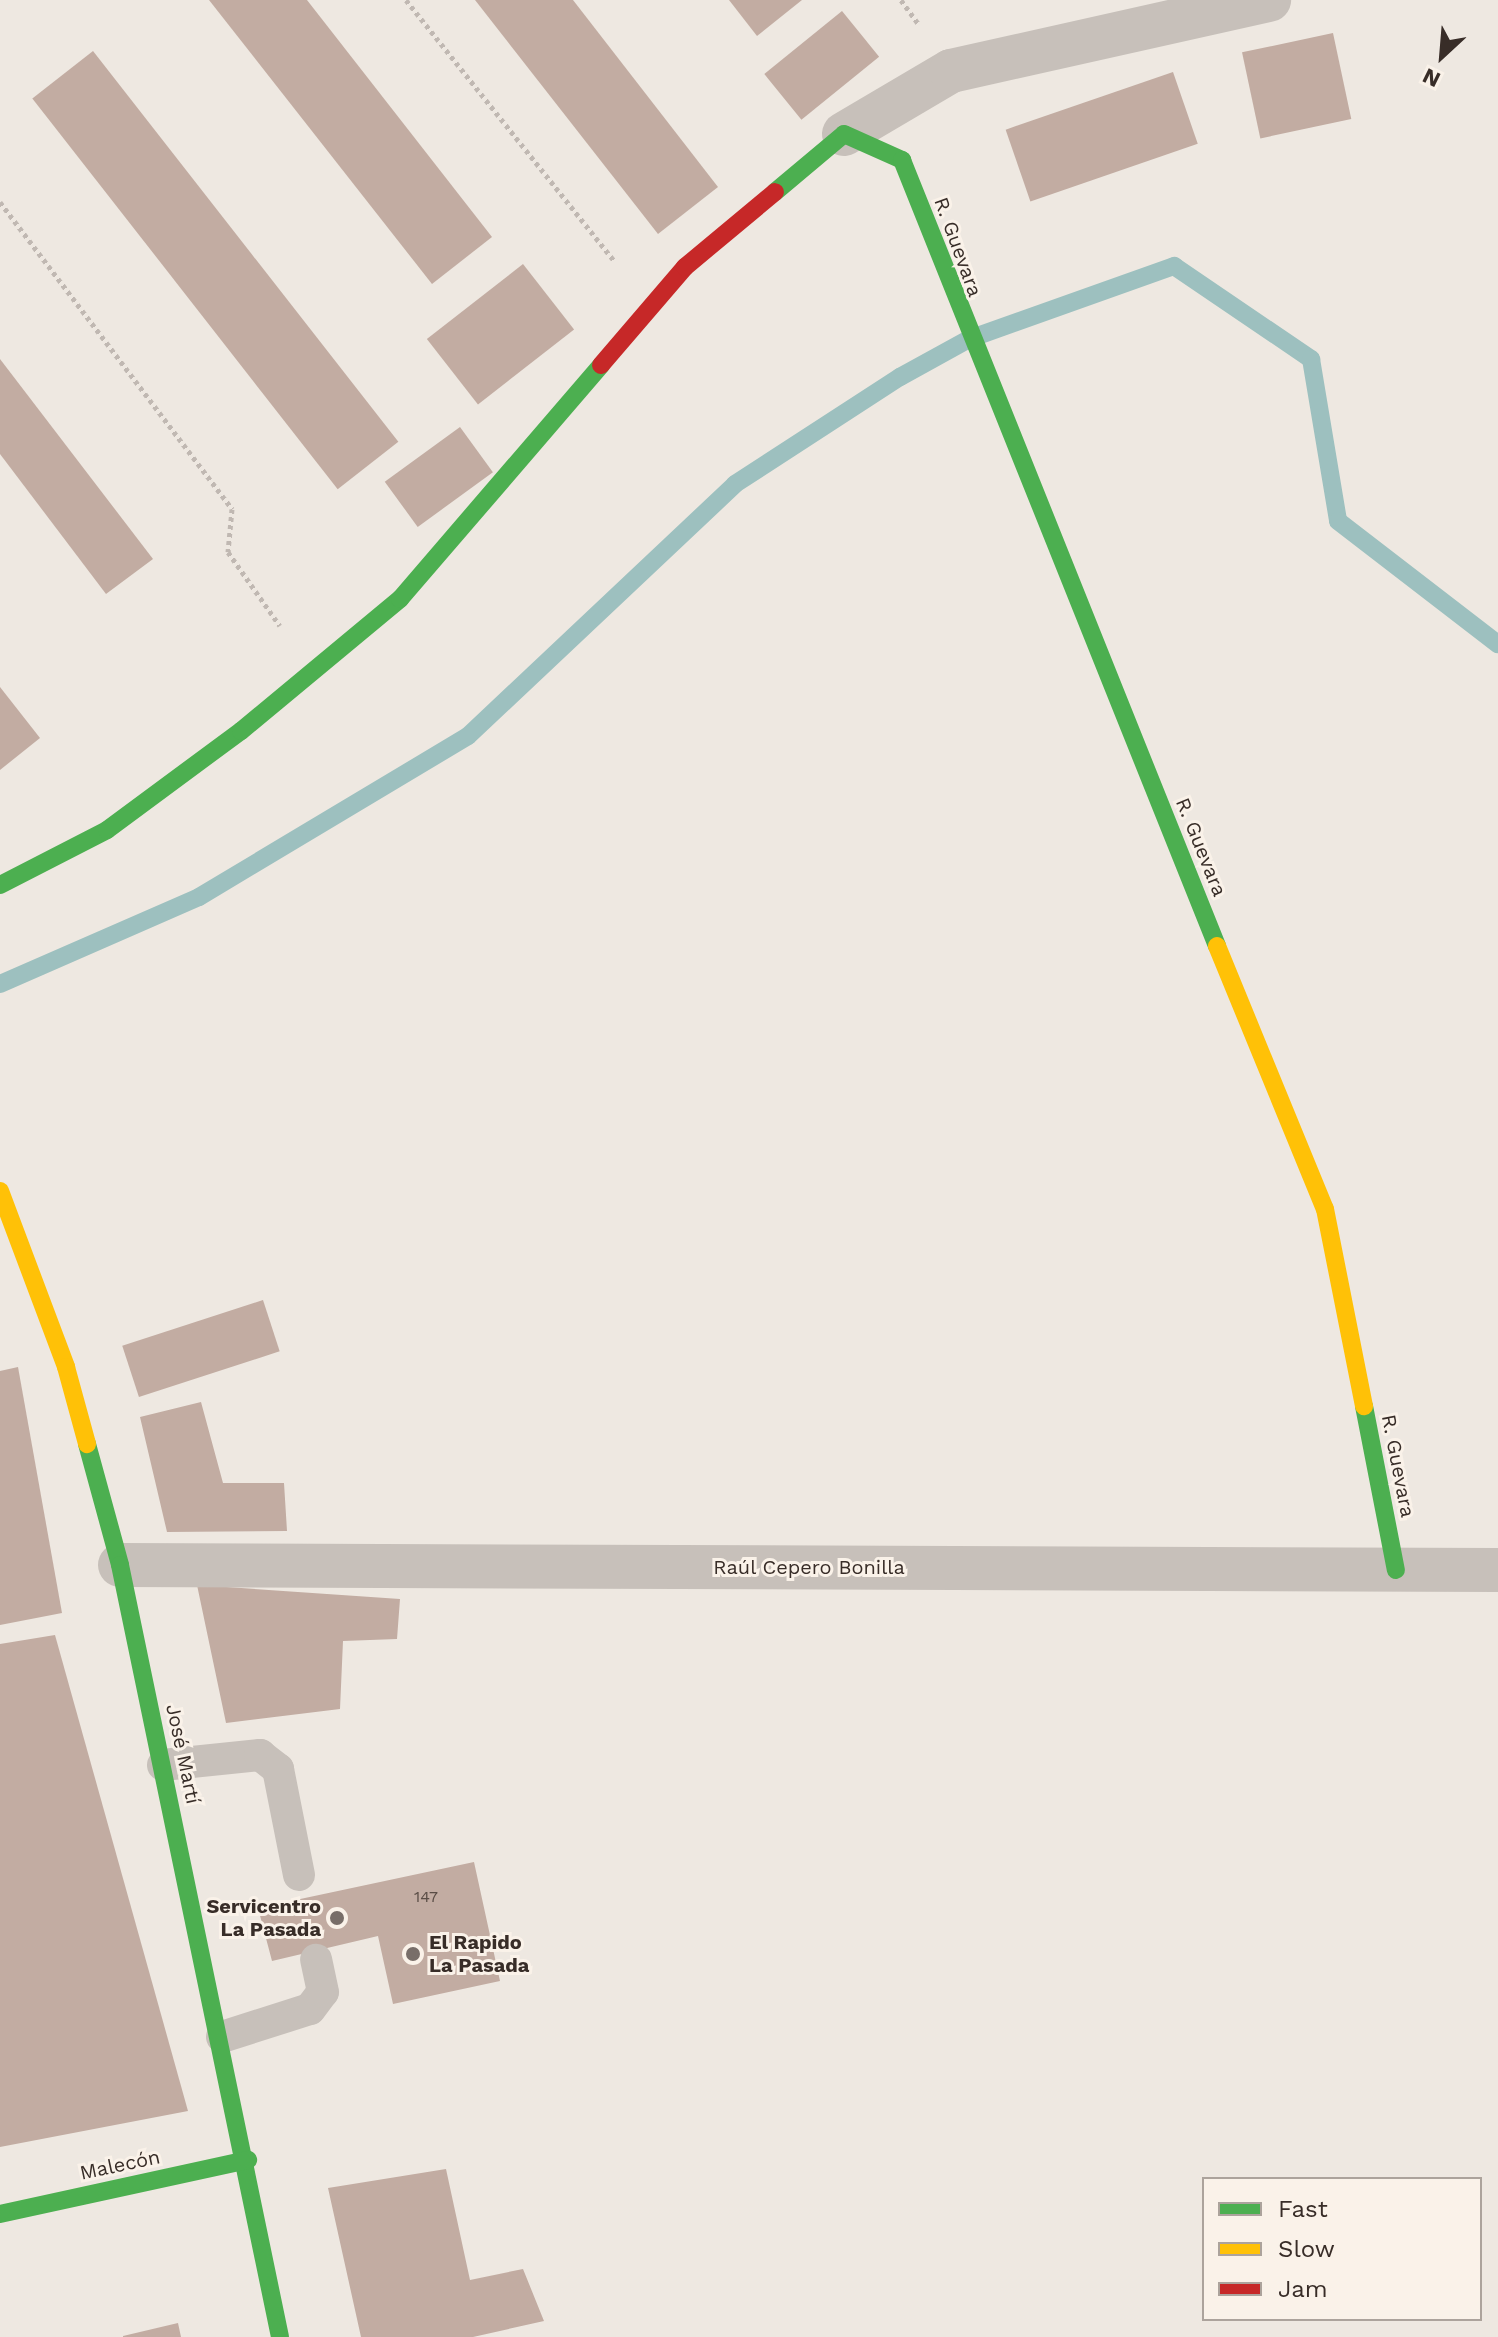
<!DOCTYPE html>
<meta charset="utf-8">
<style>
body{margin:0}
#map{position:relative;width:1498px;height:2337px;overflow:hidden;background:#eee8e1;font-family:"Work Sans",sans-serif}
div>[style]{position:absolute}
.stream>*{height:18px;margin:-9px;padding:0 9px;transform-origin:9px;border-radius:9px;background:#9dc0bf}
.building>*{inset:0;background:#c2aca2;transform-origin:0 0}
.path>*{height:5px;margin-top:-2.5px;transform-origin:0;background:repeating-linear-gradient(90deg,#c0b8b2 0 4px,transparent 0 8px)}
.lane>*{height:32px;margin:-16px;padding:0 16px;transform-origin:16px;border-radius:16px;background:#c7c0ba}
.street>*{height:44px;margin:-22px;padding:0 22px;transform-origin:22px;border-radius:22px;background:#c7c0ba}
.fast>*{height:18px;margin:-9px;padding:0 9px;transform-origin:9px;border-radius:9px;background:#4caf50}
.slow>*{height:18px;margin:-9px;padding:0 9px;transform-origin:9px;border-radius:9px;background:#ffc107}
.jam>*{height:18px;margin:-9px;padding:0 9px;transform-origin:9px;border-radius:9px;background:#c62828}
.dots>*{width:22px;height:22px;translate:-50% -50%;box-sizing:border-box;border:4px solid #faf2e9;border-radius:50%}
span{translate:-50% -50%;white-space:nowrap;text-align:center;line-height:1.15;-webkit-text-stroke:6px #faf2e9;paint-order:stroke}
.number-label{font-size:16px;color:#5a4d46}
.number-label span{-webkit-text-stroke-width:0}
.street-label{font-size:20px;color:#382d28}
.poi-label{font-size:20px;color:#382d28;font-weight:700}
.right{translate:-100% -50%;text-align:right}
.left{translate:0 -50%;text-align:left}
.legend{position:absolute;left:1202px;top:2177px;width:280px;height:144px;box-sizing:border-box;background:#faf2e9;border:2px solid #aca39c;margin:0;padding:10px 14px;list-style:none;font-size:24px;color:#382d28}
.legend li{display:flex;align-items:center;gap:16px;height:40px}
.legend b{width:40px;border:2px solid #aca39c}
.north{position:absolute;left:1402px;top:16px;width:80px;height:80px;-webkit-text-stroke:6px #faf2e9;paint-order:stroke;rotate:206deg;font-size:22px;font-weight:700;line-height:32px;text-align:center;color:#382d28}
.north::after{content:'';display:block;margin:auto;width:28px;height:36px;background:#382d28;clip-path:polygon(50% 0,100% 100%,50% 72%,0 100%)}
</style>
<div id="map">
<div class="stream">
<i style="left:0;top:984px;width:217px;rotate:-23.6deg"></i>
<i style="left:199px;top:897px;width:313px;rotate:-30.9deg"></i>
<i style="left:468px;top:736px;width:367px;rotate:-43.3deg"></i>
<i style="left:735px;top:484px;width:197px;rotate:-33deg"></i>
<i style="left:900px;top:377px;width:79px;rotate:-28.8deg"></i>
<i style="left:969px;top:339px;width:218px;rotate:-19.6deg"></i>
<i style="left:1174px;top:266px;width:166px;rotate:34.2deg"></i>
<i style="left:1311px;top:359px;width:164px;rotate:80.5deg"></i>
<i style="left:1338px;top:521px;width:202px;rotate:37.6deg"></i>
</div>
<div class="building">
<i style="clip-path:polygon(209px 0,307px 0,492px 237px,432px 284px)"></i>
<i style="clip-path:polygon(475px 0,573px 0,718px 187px,658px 234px)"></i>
<i style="clip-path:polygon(729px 0,802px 0,757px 36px)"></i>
<i style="left:842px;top:11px;width:59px;height:100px;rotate:51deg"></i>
<i style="left:1333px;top:33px;width:88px;height:93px;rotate:78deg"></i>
<i style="left:93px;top:51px;width:496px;height:77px;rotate:52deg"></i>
<i style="left:1173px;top:72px;width:76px;height:177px;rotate:71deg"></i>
<i style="left:523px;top:264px;width:83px;height:122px;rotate:52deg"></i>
<i style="clip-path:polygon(0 359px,153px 559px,106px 594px,0 454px)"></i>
<i style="left:460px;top:427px;width:56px;height:93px;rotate:54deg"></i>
<i style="clip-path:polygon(0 687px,40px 738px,0 770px)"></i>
<i style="left:263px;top:1300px;width:54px;height:148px;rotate:72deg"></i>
<i style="clip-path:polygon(18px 1367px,62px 1613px,0 1625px,0 1371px)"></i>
<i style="clip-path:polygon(201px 1402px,223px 1483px,284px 1483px,287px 1531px,167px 1532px,140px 1417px)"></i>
<i style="clip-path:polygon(197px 1585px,400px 1599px,397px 1639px,343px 1641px,340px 1709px,226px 1723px)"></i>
<i style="clip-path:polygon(55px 1635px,188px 2111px,0 2147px,0 1644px)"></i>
<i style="clip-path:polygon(474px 1862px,500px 1981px,393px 2004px,378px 1936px,272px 1961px,258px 1908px)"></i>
<i style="clip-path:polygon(446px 2169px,470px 2280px,523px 2269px,544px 2321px,473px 2337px,361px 2337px,328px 2188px)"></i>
<i style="clip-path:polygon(178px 2323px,181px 2337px,123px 2337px,123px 2336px)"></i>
</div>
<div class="path">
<i style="left:406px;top:0;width:335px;rotate:51.4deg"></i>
<i style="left:901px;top:0;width:31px;rotate:54deg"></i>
<i style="left:0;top:202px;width:385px;rotate:52.9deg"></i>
<i style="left:232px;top:509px;width:43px;rotate:95.3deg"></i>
<i style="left:228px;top:552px;width:90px;rotate:54.9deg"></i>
</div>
<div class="lane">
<i style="left:163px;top:1765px;width:98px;rotate:-5.9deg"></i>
<i style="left:260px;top:1755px;width:23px;rotate:38deg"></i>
<i style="left:278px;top:1769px;width:108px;rotate:78.8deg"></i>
<i style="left:222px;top:2037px;width:92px;rotate:-17.7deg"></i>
<i style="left:310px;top:2009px;width:21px;rotate:-53deg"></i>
<i style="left:323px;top:1992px;width:33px;rotate:-102deg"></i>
</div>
<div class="street">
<i style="left:844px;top:134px;width:124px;rotate:-30.5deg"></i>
<i style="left:951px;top:71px;width:326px;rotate:-12.6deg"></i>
<i style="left:120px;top:1565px;width:1378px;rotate:0.21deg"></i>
</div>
<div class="fast">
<i style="left:775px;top:192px;width:90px;rotate:-40deg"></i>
<i style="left:844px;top:134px;width:64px;rotate:24.1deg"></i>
<i style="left:902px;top:160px;width:847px;rotate:68.16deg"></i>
<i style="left:0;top:885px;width:120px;rotate:-27.2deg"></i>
<i style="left:107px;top:830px;width:167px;rotate:-36.5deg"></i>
<i style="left:241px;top:731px;width:207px;rotate:-39.7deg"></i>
<i style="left:400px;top:599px;width:308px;rotate:-49.3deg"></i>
<i style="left:1364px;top:1406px;width:167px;rotate:79deg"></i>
<i style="left:87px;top:1444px;width:125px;rotate:74.7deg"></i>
<i style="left:120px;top:1565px;width:788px;rotate:78.29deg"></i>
<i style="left:0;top:2214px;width:254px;rotate:-12.3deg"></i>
</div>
<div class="slow">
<i style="left:1217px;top:946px;width:284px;rotate:67.7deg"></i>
<i style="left:1325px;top:1209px;width:201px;rotate:78.8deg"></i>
<i style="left:0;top:1191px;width:188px;rotate:69.4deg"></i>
<i style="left:66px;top:1367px;width:80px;rotate:74.7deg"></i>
</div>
<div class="jam">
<i style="left:601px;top:365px;width:129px;rotate:-49.4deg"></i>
<i style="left:685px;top:267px;width:117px;rotate:-39.8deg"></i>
</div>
<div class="dots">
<i style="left:337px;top:1918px;background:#786e69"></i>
<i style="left:413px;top:1954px;background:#786e69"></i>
</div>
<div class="number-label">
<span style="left:426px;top:1897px">147</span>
</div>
<div class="street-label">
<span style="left:958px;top:247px;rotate:70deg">R. Guevara</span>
<span style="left:1201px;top:847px;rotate:68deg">R. Guevara</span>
<span style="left:1398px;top:1466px;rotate:79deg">R. Guevara</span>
<span style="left:809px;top:1567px">Raúl Cepero Bonilla</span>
<span style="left:183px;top:1754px;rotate:78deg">José Martí</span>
<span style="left:120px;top:2165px;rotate:-12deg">Malecón</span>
</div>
<div class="poi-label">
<span class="right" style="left:321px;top:1918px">Servicentro<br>La Pasada</span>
<span class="left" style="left:429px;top:1954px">El Rapido<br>La Pasada</span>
</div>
<ul class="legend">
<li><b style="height:10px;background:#4caf50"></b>Fast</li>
<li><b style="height:10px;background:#ffc107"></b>Slow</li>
<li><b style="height:10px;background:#c62828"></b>Jam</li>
</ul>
<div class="north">N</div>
</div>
